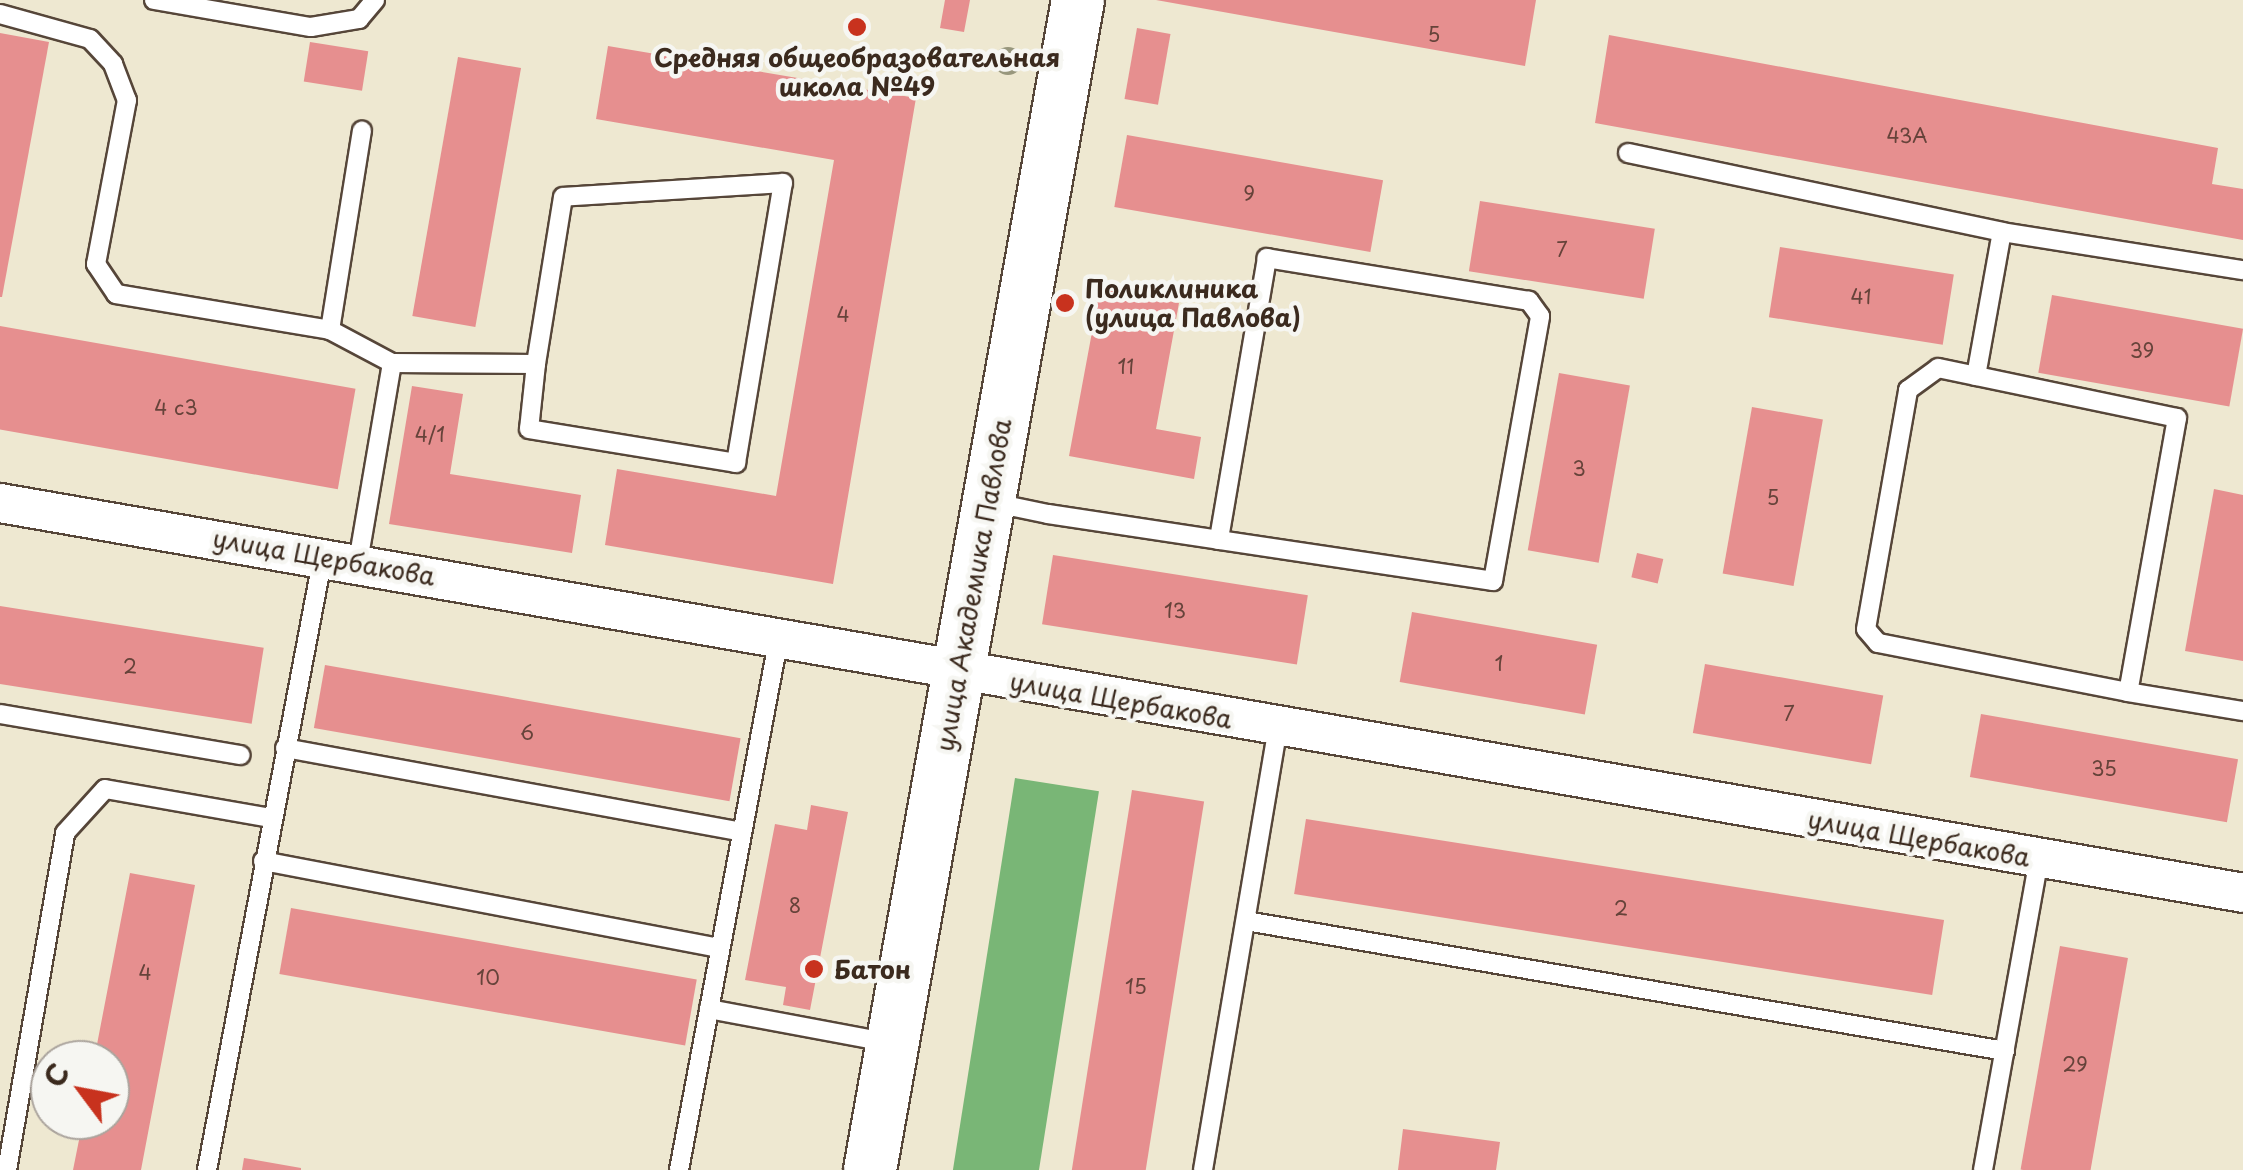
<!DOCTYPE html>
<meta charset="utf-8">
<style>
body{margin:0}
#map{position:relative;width:2243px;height:1170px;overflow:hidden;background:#eee8d1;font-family:"Playpen Sans",sans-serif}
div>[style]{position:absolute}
.forest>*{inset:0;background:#79b676;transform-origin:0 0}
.building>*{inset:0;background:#e68f8f;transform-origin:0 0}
.roads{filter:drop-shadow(2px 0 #564639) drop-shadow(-2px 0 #564639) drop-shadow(0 2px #564639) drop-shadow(0 -2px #564639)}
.service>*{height:18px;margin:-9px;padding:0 9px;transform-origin:9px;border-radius:9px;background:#fff}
.minor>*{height:38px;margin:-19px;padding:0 19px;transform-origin:19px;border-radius:19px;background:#fff}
.secondary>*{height:52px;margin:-26px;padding:0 26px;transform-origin:26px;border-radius:26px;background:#fff}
.trees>*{width:28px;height:28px;margin:-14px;border-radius:50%;background:#98977d}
.dots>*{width:28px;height:28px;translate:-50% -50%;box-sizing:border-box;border:5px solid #f6f6f2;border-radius:50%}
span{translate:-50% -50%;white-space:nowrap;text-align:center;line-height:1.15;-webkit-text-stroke:9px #f6f6f2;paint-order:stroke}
.number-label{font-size:20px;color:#66433a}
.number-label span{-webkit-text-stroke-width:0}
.poi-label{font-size:25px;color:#3b2a1e;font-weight:700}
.left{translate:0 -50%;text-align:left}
.street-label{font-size:25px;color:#3b2a1e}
.north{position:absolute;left:30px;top:1040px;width:100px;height:100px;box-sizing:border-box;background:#f6f6f2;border:2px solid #aba49d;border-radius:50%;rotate:302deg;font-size:28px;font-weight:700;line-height:40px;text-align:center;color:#3b2a1e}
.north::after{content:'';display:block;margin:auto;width:35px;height:45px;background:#c8321e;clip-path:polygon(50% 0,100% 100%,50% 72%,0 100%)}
</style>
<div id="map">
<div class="forest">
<i style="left:1015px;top:778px;width:85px;height:398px;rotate:9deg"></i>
</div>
<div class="building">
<i style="clip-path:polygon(945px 0,970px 0,964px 32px,940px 28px)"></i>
<i style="clip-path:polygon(1156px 0,1536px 0,1525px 66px)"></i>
<i style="left:1137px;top:28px;width:34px;height:72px;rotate:10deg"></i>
<i style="clip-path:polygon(0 33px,49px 42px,2px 297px,0 297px)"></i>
<i style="clip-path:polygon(1609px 35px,2218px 148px,2212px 184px,2243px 189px,2243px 240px,1595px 123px)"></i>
<i style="left:310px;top:42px;width:59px;height:40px;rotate:9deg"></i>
<i style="clip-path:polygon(608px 46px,916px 98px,833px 584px,605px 545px,617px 469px,776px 496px,834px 160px,596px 119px)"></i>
<i style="left:458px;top:57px;width:64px;height:263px;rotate:10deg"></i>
<i style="left:1127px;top:135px;width:260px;height:73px;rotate:10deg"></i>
<i style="left:1480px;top:201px;width:177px;height:71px;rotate:9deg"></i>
<i style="left:1780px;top:247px;width:176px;height:71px;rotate:9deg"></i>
<i style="clip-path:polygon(1100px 289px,1179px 303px,1156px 429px,1201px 437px,1194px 479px,1069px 456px)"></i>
<i style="left:2052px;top:295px;width:194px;height:79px;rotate:10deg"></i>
<i style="left:0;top:326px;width:361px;height:102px;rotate:10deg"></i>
<i style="left:1559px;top:373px;width:72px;height:180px;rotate:10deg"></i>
<i style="clip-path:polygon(412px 386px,463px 394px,450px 474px,581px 495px,572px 553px,389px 524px)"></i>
<i style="left:1752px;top:407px;width:72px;height:169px;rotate:10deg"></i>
<i style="clip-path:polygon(2214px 489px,2243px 495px,2243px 661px,2185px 651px)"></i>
<i style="left:1637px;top:553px;width:27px;height:25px;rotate:13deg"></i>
<i style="left:1053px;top:555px;width:258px;height:70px;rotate:9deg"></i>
<i style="left:0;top:606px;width:267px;height:77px;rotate:9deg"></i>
<i style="left:1412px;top:612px;width:188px;height:71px;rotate:10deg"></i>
<i style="left:1705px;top:664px;width:181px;height:70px;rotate:10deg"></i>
<i style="left:325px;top:665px;width:422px;height:64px;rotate:10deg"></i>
<i style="left:1981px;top:714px;width:261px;height:64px;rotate:10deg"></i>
<i style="left:1132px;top:790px;width:73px;height:386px;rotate:9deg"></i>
<i style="clip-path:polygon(811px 805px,848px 812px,810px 1010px,783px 1005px,786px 987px,745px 980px,775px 824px,807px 830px)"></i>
<i style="left:1306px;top:819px;width:646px;height:76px;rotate:9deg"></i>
<i style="clip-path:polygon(130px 873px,195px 885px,141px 1170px,73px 1170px,83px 1120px,110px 1120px,110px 1060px,94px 1060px)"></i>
<i style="left:291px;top:908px;width:412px;height:67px;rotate:10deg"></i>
<i style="left:2060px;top:946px;width:69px;height:227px;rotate:10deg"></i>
<i style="clip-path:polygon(1403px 1129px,1500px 1142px,1496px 1170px,1398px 1170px)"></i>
<i style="clip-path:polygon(244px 1158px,301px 1168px,301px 1170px,242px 1170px)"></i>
</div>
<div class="roads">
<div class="service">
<i style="left:154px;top:0;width:159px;rotate:9.8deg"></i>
<i style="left:311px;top:27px;width:49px;rotate:-9.5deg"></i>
<i style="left:359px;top:19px;width:25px;rotate:-50deg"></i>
<i style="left:0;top:14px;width:93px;rotate:15.5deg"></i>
<i style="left:90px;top:39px;width:34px;rotate:47deg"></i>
<i style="left:113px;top:64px;width:39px;rotate:69deg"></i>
<i style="left:127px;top:100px;width:167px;rotate:100.7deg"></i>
<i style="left:96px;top:264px;width:36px;rotate:56deg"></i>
<i style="left:116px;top:294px;width:217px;rotate:9.5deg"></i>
<i style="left:330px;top:330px;width:70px;rotate:28deg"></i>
<i style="left:392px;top:363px;width:144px;rotate:0.4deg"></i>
<i style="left:536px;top:364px;width:65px;rotate:96.1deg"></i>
<i style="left:529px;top:429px;width:210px;rotate:9.3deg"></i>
<i style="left:736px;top:463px;width:284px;rotate:-80.5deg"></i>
<i style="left:783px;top:183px;width:220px;rotate:176.4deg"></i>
<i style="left:563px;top:197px;width:169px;rotate:99.2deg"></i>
<i style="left:1628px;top:153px;width:382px;rotate:11.9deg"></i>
<i style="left:2002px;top:232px;width:244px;rotate:9deg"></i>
<i style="left:330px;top:330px;width:202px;rotate:-80.9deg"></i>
<i style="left:1938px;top:368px;width:244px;rotate:11.8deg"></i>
<i style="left:2177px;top:418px;width:278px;rotate:100.1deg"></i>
<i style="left:2128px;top:692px;width:255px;rotate:-168.9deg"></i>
<i style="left:1878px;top:643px;width:18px;rotate:-131deg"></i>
<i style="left:1866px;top:629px;width:243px;rotate:-80deg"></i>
<i style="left:1908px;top:390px;width:37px;rotate:-36deg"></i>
<i style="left:1976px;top:376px;width:146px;rotate:-79.8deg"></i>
<i style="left:995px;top:503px;width:54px;rotate:11.7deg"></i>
<i style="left:1048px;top:514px;width:173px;rotate:8.6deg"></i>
<i style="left:1219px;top:540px;width:277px;rotate:8.5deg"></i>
<i style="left:1493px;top:581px;width:269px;rotate:-79.9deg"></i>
<i style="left:1540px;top:316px;width:19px;rotate:-126deg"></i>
<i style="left:1529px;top:301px;width:266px;rotate:-170.7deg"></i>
<i style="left:1267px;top:258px;width:286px;rotate:99.7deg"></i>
<i style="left:358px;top:562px;width:202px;rotate:-80.3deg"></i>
<i style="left:2128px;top:692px;width:117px;rotate:9.4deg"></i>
<i style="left:0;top:714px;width:244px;rotate:9.7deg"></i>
<i style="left:285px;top:748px;width:464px;rotate:10.4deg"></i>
<i style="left:263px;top:861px;width:465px;rotate:10.8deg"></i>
<i style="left:1246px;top:921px;width:770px;rotate:9.72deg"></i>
<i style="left:709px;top:1009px;width:184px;rotate:10.6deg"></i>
<i style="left:7px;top:1170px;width:342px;rotate:-80.2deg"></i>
<i style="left:65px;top:833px;width:59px;rotate:-47.7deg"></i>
<i style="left:105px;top:789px;width:169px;rotate:9.9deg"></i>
<i style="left:207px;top:1170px;width:625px;rotate:-79.3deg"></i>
<i style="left:679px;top:1170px;width:537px;rotate:-79.38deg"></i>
<i style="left:1203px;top:1170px;width:450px;rotate:-80.4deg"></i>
<i style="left:1983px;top:1170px;width:316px;rotate:-79.8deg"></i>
</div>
<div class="minor">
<i style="left:0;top:503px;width:2277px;rotate:9.86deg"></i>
</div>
<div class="secondary">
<i style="left:870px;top:1170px;width:1188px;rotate:-79.92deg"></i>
</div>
</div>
<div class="trees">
<i style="left:1008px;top:61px"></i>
</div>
<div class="dots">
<i style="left:857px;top:27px;background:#c8321e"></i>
<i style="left:1065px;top:303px;background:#c8321e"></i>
<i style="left:814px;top:969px;background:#c8321e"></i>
</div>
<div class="number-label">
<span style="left:1434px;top:34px">5</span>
<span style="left:1907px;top:135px">43А</span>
<span style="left:1249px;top:193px">9</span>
<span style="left:1562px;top:249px">7</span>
<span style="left:1861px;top:296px">41</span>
<span style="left:843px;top:314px">4</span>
<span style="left:2142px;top:350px">39</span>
<span style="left:1126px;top:366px">11</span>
<span style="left:176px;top:407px">4 с3</span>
<span style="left:430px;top:434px">4/1</span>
<span style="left:1579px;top:468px">3</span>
<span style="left:1773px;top:497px">5</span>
<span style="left:1175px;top:610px">13</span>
<span style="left:1499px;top:663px">1</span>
<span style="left:130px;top:666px">2</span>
<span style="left:1789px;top:713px">7</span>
<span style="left:527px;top:732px">6</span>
<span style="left:2104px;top:768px">35</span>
<span style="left:795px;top:905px">8</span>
<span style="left:1621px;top:908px">2</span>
<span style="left:145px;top:972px">4</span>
<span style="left:488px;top:977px">10</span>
<span style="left:1136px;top:986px">15</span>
<span style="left:2075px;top:1064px">29</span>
</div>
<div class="poi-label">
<span style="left:857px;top:72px">Средняя общеобразовательная<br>школа №49</span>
<span class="left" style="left:1085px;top:303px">Поликлиника<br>(улица Павлова)</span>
<span class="left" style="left:834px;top:969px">Батон</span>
</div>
<div class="street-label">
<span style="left:324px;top:557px;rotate:10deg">улица Щербакова</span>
<span style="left:973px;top:585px;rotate:-80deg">улица Академика Павлова</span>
<span style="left:1121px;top:700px;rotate:10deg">улица Щербакова</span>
<span style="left:1919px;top:838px;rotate:10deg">улица Щербакова</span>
</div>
<div class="north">С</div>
</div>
